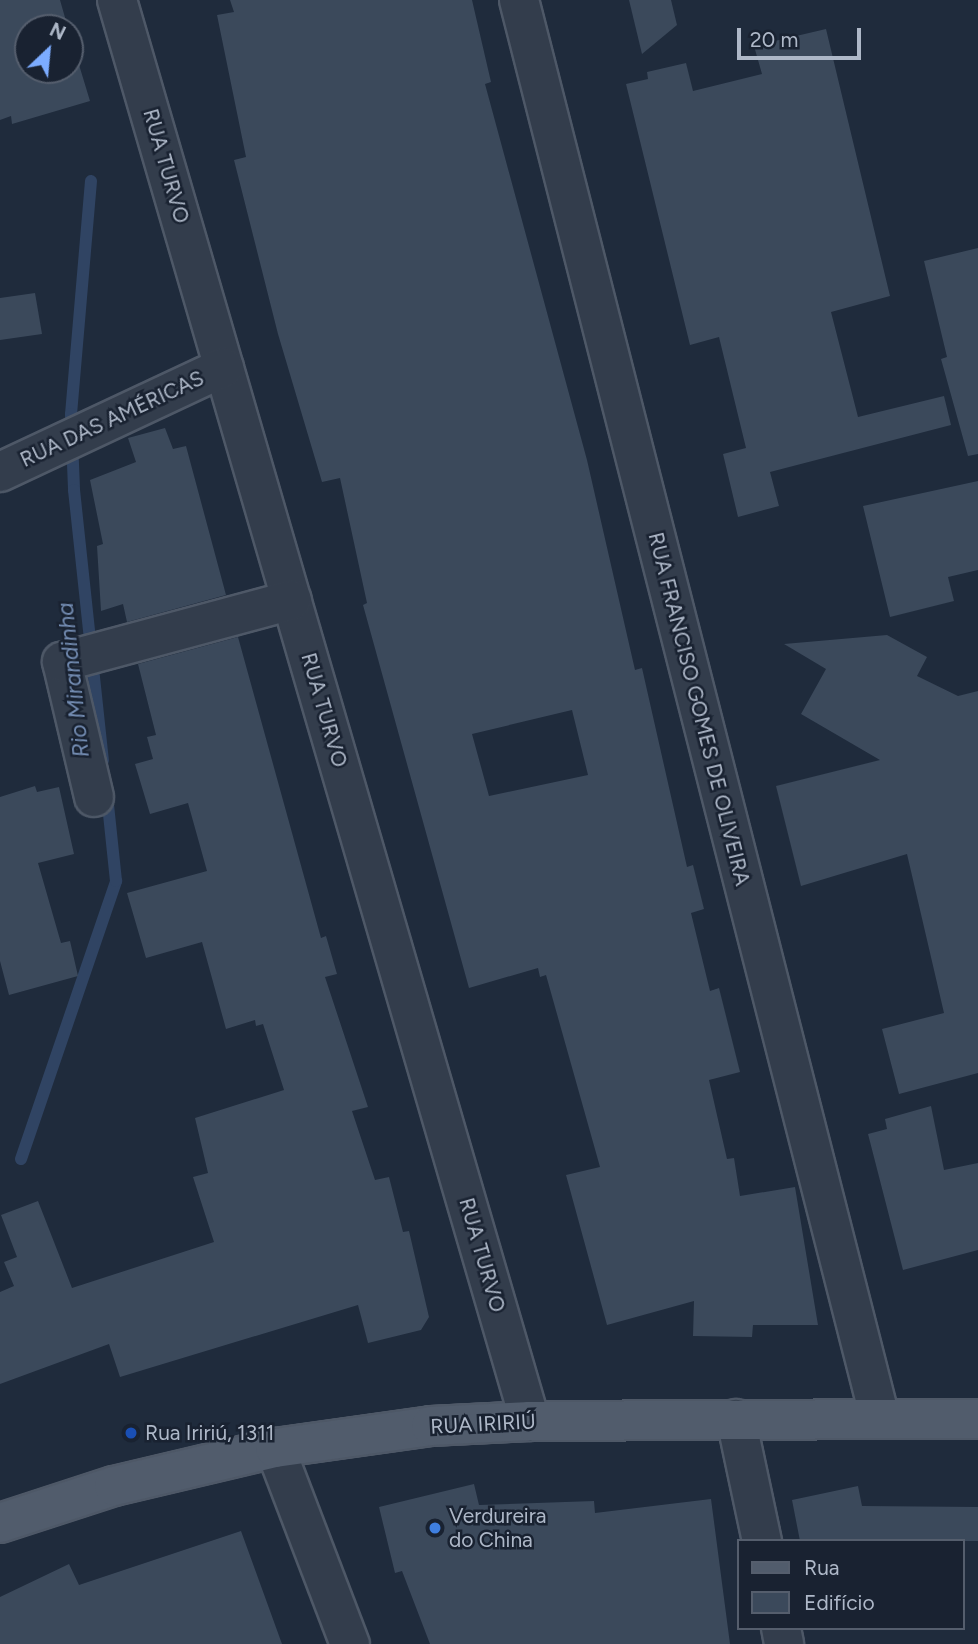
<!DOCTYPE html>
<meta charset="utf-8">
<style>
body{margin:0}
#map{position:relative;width:978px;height:1644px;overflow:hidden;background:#1f2b3c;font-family:Figtree,sans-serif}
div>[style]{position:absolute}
.stream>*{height:12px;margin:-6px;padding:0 6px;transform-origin:6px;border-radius:6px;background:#304463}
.building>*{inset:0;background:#3b495b}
.roads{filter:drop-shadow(2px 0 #4e5867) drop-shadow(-2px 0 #4e5867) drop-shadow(0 2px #4e5867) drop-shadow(0 -2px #4e5867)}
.minor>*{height:38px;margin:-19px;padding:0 19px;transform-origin:19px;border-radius:19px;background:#333d4c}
.primary>*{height:38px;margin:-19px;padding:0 19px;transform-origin:19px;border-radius:19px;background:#515c6c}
.dots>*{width:19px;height:19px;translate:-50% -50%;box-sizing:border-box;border:4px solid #192231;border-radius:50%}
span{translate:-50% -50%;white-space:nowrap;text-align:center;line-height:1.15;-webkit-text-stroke:5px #192231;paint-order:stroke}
.street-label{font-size:21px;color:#aeb8c8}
.poi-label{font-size:21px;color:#aeb8c8}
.left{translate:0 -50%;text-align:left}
.water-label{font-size:23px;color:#748db3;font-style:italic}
.legend{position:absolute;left:737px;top:1539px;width:228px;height:91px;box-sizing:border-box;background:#192231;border:2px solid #555e6d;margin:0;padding:9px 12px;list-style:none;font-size:21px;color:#aeb8c8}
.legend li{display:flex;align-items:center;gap:14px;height:35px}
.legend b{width:35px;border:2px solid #555e6d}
.north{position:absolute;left:14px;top:14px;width:70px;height:70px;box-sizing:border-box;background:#192231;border:2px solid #555e6d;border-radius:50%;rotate:26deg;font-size:19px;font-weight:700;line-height:28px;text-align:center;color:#aeb8c8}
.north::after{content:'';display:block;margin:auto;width:24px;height:32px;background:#7cacff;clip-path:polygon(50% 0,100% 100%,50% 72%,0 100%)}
.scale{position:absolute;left:737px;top:28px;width:124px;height:32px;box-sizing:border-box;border:4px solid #aeb8c8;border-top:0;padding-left:9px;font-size:21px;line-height:24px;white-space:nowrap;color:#aeb8c8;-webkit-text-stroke:5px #192231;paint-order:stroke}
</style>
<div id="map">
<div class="stream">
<i style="left:91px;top:181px;width:234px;rotate:94.9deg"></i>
<i style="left:71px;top:414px;width:76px;rotate:87.7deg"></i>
<i style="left:74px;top:490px;width:272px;rotate:83.9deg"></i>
<i style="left:21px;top:1159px;width:294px;rotate:-71.1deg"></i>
<i style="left:116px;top:881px;width:86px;rotate:-96deg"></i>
</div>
<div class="building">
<i style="clip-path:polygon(0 0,60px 0,68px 28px,28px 28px,28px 70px,70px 70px,70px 35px,90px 101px,12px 124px,11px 116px,0 120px)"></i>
<i style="clip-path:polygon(evenodd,230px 0,472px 0,491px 82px,485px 84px,587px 460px,635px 670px,642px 668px,687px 867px,693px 865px,704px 909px,691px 913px,710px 991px,719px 988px,740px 1072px,709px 1080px,727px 1159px,734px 1158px,740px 1196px,795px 1187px,818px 1325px,753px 1325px,752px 1337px,693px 1336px,694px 1301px,607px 1325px,566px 1175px,600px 1167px,546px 975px,540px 977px,538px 968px,469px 988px,363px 605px,367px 603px,340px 478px,322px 482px,278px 334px,234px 160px,246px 157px,217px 15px,234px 12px,230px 0,572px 710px,588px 775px,489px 796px,472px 734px,572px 710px)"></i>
<i style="clip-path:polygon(629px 0,671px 0,677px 25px,642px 54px)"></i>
<i style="clip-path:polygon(826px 29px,890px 296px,831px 312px,858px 417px,944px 396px,951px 425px,770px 472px,779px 506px,738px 517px,723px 454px,746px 448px,719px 337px,690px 345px,626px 84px,648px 79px,647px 72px,686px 63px,693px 91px,762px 74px,754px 46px)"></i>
<i style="clip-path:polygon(978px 248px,978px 454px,968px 456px,941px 359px,947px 357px,924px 261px)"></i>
<i style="clip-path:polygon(35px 293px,42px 334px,0 340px,0 298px)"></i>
<i style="clip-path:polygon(165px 428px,173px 449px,186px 446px,226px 595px,127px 622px,123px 604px,101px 611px,97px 546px,103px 544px,90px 480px,136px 462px,128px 438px)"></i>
<i style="clip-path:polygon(978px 481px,978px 570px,948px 577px,954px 601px,890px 617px,863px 506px)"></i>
<i style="clip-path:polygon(887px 635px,927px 657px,917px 676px,958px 696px,978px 691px,978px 1073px,899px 1094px,882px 1029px,944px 1013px,907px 854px,801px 886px,776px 786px,880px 760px,801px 714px,826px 669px,784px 644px)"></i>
<i style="clip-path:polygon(238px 637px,321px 938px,326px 936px,337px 974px,325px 977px,368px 1107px,352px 1111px,375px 1180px,389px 1177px,403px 1232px,409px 1231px,429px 1317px,421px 1330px,368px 1343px,358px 1305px,120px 1377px,109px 1344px,0 1384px,0 1292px,14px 1286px,4px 1262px,17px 1257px,1px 1215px,38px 1201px,72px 1288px,214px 1242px,193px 1177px,208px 1173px,195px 1118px,284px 1090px,263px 1024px,256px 1026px,255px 1020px,226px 1029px,202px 942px,146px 958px,127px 893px,207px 871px,188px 803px,150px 814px,135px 764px,153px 759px,147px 737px,156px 735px,138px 664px)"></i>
<i style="clip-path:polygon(35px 786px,37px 792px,59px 787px,74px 854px,38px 863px,61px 943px,70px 941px,78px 976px,9px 995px,0 961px,0 797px)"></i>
<i style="clip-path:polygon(931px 1106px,944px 1170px,978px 1163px,978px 1250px,903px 1270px,868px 1134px,887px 1129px,885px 1119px)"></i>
<i style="clip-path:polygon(474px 1484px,479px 1505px,594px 1501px,595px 1513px,711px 1499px,730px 1644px,430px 1644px,402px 1571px,395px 1573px,379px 1507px)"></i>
<i style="clip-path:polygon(858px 1486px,862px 1506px,978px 1507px,978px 1541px,800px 1541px,792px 1500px)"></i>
<i style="clip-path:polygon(241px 1531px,282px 1644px,0 1644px,0 1597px,69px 1564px,79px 1585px)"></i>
</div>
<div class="roads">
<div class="minor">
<i style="left:117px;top:0;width:1480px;rotate:73.79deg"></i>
<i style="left:519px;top:0;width:1463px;rotate:75.72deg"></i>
<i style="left:0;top:472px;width:247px;rotate:-25.1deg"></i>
<i style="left:94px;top:797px;width:139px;rotate:-103.3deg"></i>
<i style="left:62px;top:662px;width:238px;rotate:-15.1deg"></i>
<i style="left:736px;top:1419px;width:125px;rotate:78deg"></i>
<i style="left:275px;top:1448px;width:210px;rotate:69.1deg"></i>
<i style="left:781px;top:1628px;width:16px;rotate:79deg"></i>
</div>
<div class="primary">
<i style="left:0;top:1523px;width:120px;rotate:-18deg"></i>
<i style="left:114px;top:1486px;width:165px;rotate:-13.3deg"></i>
<i style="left:275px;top:1448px;width:158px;rotate:-8deg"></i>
<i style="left:431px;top:1426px;width:99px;rotate:-2.9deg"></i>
<i style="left:530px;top:1421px;width:448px;rotate:-0.3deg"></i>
</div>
</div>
<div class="dots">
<i style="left:131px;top:1433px;background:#1a4fb4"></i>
<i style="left:435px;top:1528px;background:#3f7fe0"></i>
</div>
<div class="street-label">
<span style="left:166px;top:166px;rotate:74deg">RUA TURVO</span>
<span style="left:112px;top:419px;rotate:-25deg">RUA DAS AMÉRICAS</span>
<span style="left:699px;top:709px;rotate:76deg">RUA FRANCISO GOMES DE OLIVEIRA</span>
<span style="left:324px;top:710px;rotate:74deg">RUA TURVO</span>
<span style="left:482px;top:1255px;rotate:74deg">RUA TURVO</span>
<span style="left:483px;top:1424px;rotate:-3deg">RUA IRIRIÚ</span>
</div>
<div class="poi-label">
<span class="left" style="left:145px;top:1433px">Rua Iririú, 1311</span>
<span class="left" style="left:449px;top:1528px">Verdureira<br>do China</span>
</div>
<div class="water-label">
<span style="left:73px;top:680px;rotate:-96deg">Rio Mirandinha</span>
</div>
<ul class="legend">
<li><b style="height:9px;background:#515c6c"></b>Rua</li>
<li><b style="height:19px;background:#3b495b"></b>Edifício</li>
</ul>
<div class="north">N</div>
<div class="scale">20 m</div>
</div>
